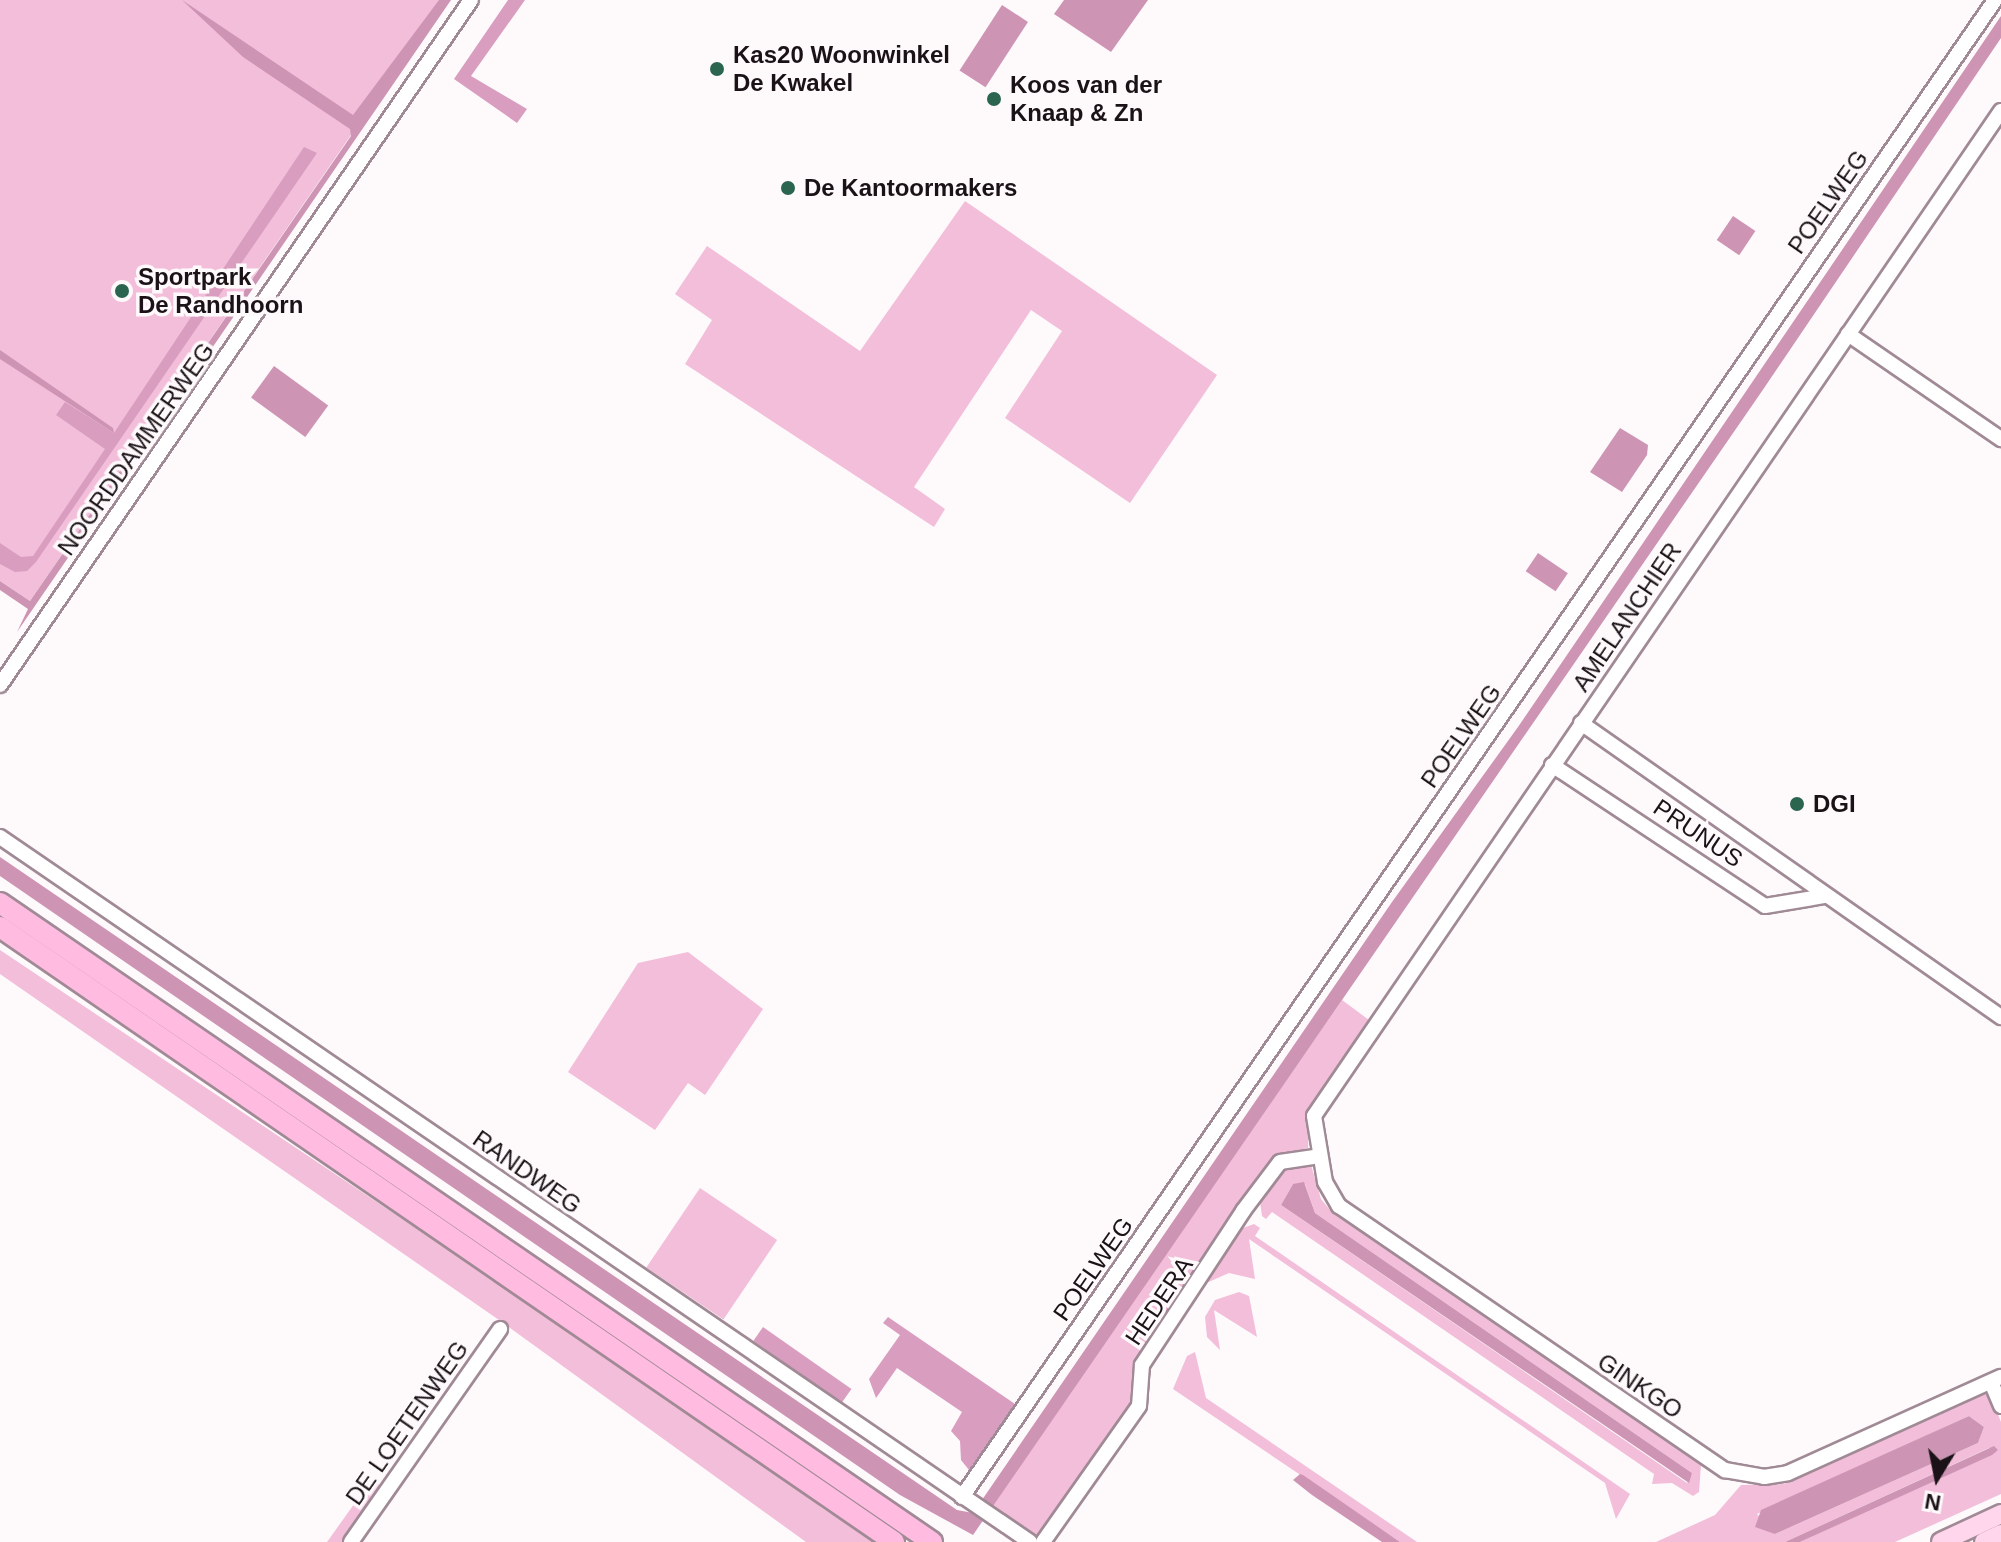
<!DOCTYPE html>
<style>
body{margin:0}
#map{position:relative;width:2001px;height:1542px;overflow:hidden;background:#fef9fb;font-family:Helvetica,sans-serif}
div>[style]{position:absolute}
.green>*{inset:0;background:#f3beda;transform-origin:0 0}
.forest>*{inset:0;background:#d99ebf;transform-origin:0 0}
.water>*{inset:0;background:#ce94b4;transform-origin:0 0}
.roads{filter:drop-shadow(2px 0 #a08a95) drop-shadow(-2px 0 #a08a95) drop-shadow(0 2px #a08a95) drop-shadow(0 -2px #a08a95)}
.minor>*{height:14px;margin:-7px;padding:0 7px;transform-origin:7px;border-radius:7px;background:#fff}
.major>*{height:18px;margin:-9px;padding:0 9px;transform-origin:9px;border-radius:9px;background:#ffd6ec}
.highway>*{height:20px;margin:-10px;padding:0 10px;transform-origin:10px;border-radius:10px;background:#ffbbe0}
.dots>*{width:22px;height:22px;translate:-50% -50%;box-sizing:border-box;border:4px solid #fef9fb;border-radius:50%}
span{translate:-50% -50%;white-space:nowrap;text-align:center;line-height:1.15;-webkit-text-stroke:7px #fef9fb;paint-order:stroke}
.poi-label{font-size:24px;color:#1a1216;font-weight:700}
.left{translate:0 -50%;text-align:left}
.street-label{font-size:24px;color:#1a1216}
.north{position:absolute;left:1897px;top:1438px;width:80px;height:80px;-webkit-text-stroke:6px #fef9fb;paint-order:stroke;rotate:190deg;font-size:22px;font-weight:700;line-height:32px;text-align:center;color:#1a1216}
.north::after{content:'';display:block;margin:auto;width:28px;height:36px;background:#1a1216;clip-path:polygon(50% 0,100% 100%,50% 72%,0 100%)}
</style>
<div id="map">
<div class="green">
<i style="clip-path:polygon(0 0,444px 0,30px 601px,0 581px)"></i>
<i style="clip-path:polygon(965px 201px,1217px 375px,1130px 503px,1005px 418px,1062px 331px,1031px 310px,914px 487px,945px 509px,934px 527px,685px 364px,712px 320px,675px 294px,707px 246px,860px 351px)"></i>
<i style="clip-path:polygon(0 950px,788px 1477px,822px 1508px,877px 1542px,806px 1542px,499px 1320px,0 974px)"></i>
<i style="clip-path:polygon(688px 952px,763px 1009px,705px 1095px,688px 1083px,655px 1130px,568px 1072px,638px 963px)"></i>
<i style="clip-path:polygon(1342px 1000px,1369px 1020px,1309px 1108px,1308px 1148px,1273px 1160px,1141px 1351px,1134px 1369px,1132px 1402px,1041px 1535px,1032px 1537px,989px 1507px)"></i>
<i style="clip-path:polygon(evenodd,1311px 1165px,1321px 1199px,1330px 1210px,1701px 1465px,1699px 1492px,1693px 1496px,1672px 1483px,1652px 1484px,1654px 1474px,1272px 1212px,1266px 1219px,1262px 1216px,1260px 1202px,1283px 1169px,1311px 1165px,1293px 1184px,1305px 1184px,1315px 1213px,1692px 1473px,1687px 1483px,1281px 1205px,1293px 1184px)"></i>
<i style="left:700px;top:1188px;width:93px;height:96px;rotate:34deg"></i>
<i style="clip-path:polygon(1254px 1224px,1260px 1228px,1255px 1236px,1630px 1494px,1616px 1519px,1605px 1483px,1249px 1239px,1255px 1279px,1229px 1273px,1204px 1284px,1243px 1228px)"></i>
<i style="clip-path:polygon(1239px 1292px,1249px 1296px,1257px 1337px,1214px 1310px,1220px 1350px,1207px 1337px,1205px 1317px,1215px 1300px)"></i>
<i style="clip-path:polygon(1195px 1352px,1206px 1398px,1417px 1542px,1400px 1542px,1173px 1389px,1187px 1356px)"></i>
<i style="clip-path:polygon(evenodd,1984px 1394px,1991px 1397px,2001px 1422px,2001px 1494px,1895px 1542px,1800px 1542px,1998px 1450px,1989px 1448px,1785px 1542px,1656px 1542px,1715px 1515px,1741px 1485px,1784px 1484px,1984px 1394px,1969px 1416px,1984px 1427px,1978px 1443px,1775px 1534px,1757px 1514px,1969px 1416px)"></i>
<i style="clip-path:polygon(372px 1479px,382px 1487px,344px 1542px,327px 1542px)"></i>
</div>
<div class="forest">
<i style="clip-path:polygon(508px 0,525px 0,471px 76px,527px 109px,517px 123px,454px 79px)"></i>
<i style="clip-path:polygon(304px 147px,317px 153px,36px 562px,27px 571px,15px 572px,0 564px,0 543px,21px 557px,33px 556px,105px 449px,56px 415px,65px 402px,114px 433px)"></i>
<i style="clip-path:polygon(888px 1317px,1015px 1404px,969px 1470px,961px 1460px,960px 1441px,951px 1431px,962px 1412px,897px 1368px,876px 1398px,869px 1379px,900px 1335px,883px 1323px)"></i>
<i style="left:763px;top:1327px;width:108px;height:17px;rotate:35deg"></i>
</div>
<div class="water">
<i style="clip-path:polygon(182px 0,353px 115px,439px 0,451px 0,17px 632px,28px 609px,0 590px,0 581px,30px 601px,351px 136px,350px 129px,243px 57px)"></i>
<i style="clip-path:polygon(1064px 0,1148px 0,1111px 52px,1054px 14px)"></i>
<i style="left:1002px;top:5px;width:31px;height:78px;rotate:33deg"></i>
<i style="clip-path:polygon(2001px 16px,2001px 38px,1760px 394px,973px 1535px,900px 1495px,0 876px,0 857px,957px 1510px,973px 1513px,1392px 902px,1518px 727px)"></i>
<i style="left:1733px;top:216px;width:27px;height:29px;rotate:34deg"></i>
<i style="clip-path:polygon(0 350px,113px 428px,114px 433px,0 359px)"></i>
<i style="left:274px;top:366px;width:67px;height:39px;rotate:36deg"></i>
<i style="clip-path:polygon(1620px 428px,1648px 445px,1647px 455px,1622px 492px,1590px 472px)"></i>
<i style="left:1538px;top:553px;width:36px;height:22px;rotate:34deg"></i>
<i style="clip-path:polygon(1304px 1182px,1315px 1213px,1692px 1473px,1689px 1483px,1281px 1205px,1293px 1184px)"></i>
<i style="clip-path:polygon(1969px 1416px,1984px 1427px,1978px 1443px,1775px 1534px,1755px 1527px,1761px 1510px)"></i>
<i style="clip-path:polygon(1994px 1446px,1998px 1450px,1992px 1455px,1800px 1542px,1785px 1542px)"></i>
<i style="clip-path:polygon(1300px 1474px,1303px 1475px,1400px 1542px,1382px 1542px,1312px 1495px,1293px 1480px)"></i>
</div>
<div class="roads">
<div class="minor">
<i style="left:2001px;top:111px;width:1217px;rotate:124.36deg"></i>
<i style="left:1314px;top:1116px;width:67px;rotate:80.5deg"></i>
<i style="left:1325px;top:1182px;width:28px;rotate:60deg"></i>
<i style="left:1339px;top:1206px;width:468px;rotate:34.4deg"></i>
<i style="left:1725px;top:1470px;width:40px;rotate:10deg"></i>
<i style="left:1764px;top:1477px;width:24px;rotate:-9deg"></i>
<i style="left:1788px;top:1473px;width:234px;rotate:-24.3deg"></i>
<i style="left:1848px;top:334px;width:186px;rotate:34.5deg"></i>
<i style="left:0;top:685px;width:831px;rotate:-55.49deg"></i>
<i style="left:1581px;top:723px;width:513px;rotate:34.99deg"></i>
<i style="left:1552px;top:765px;width:255px;rotate:33.5deg"></i>
<i style="left:1765px;top:906px;width:61px;rotate:-9.5deg"></i>
<i style="left:0;top:837px;width:1248px;rotate:34.39deg"></i>
<i style="left:1991px;top:1382px;width:26px;rotate:67deg"></i>
<i style="left:962px;top:1497px;width:1819px;rotate:-55.39deg"></i>
<i style="left:351px;top:1542px;width:260px;rotate:-55deg"></i>
<i style="left:1043px;top:1542px;width:166px;rotate:-54.8deg"></i>
<i style="left:1139px;top:1406px;width:41px;rotate:-85.8deg"></i>
<i style="left:1142px;top:1365px;width:184px;rotate:-56.7deg"></i>
<i style="left:1243px;top:1211px;width:61px;rotate:-52.9deg"></i>
<i style="left:1280px;top:1162px;width:40px;rotate:-8.5deg"></i>
</div>
<div class="major">
<i style="left:1941px;top:1542px;width:66px;rotate:-25deg"></i>
<i style="left:1984px;top:1542px;width:19px;rotate:-25deg"></i>
</div>
<div class="highway">
<i style="left:0;top:903px;width:1130px;rotate:34.44deg"></i>
<i style="left:0;top:927px;width:1085px;rotate:34.52deg"></i>
</div>
</div>
<div class="dots">
<i style="left:717px;top:69px;background:#2b654f"></i>
<i style="left:994px;top:99px;background:#2b654f"></i>
<i style="left:788px;top:188px;background:#2b654f"></i>
<i style="left:122px;top:291px;background:#2b654f"></i>
<i style="left:1797px;top:804px;background:#2b654f"></i>
</div>
<div class="poi-label">
<span class="left" style="left:733px;top:69px">Kas20 Woonwinkel<br>De Kwakel</span>
<span class="left" style="left:1010px;top:99px">Koos van der<br>Knaap &amp; Zn</span>
<span class="left" style="left:804px;top:188px">De Kantoormakers</span>
<span class="left" style="left:138px;top:291px">Sportpark<br>De Randhoorn</span>
<span class="left" style="left:1813px;top:804px">DGI</span>
</div>
<div class="street-label">
<span style="left:1828px;top:202px;rotate:-55deg">POELWEG</span>
<span style="left:136px;top:449px;rotate:-55deg">NOORDDAMMERWEG</span>
<span style="left:1627px;top:617px;rotate:-56deg">AMELANCHIER</span>
<span style="left:1461px;top:736px;rotate:-55deg">POELWEG</span>
<span style="left:1698px;top:833px;rotate:34deg">PRUNUS</span>
<span style="left:527px;top:1172px;rotate:35deg">RANDWEG</span>
<span style="left:1093px;top:1269px;rotate:-55deg">POELWEG</span>
<span style="left:1159px;top:1301px;rotate:-56deg">HEDERA</span>
<span style="left:1640px;top:1386px;rotate:34deg">GINKGO</span>
<span style="left:407px;top:1423px;rotate:-55deg">DE LOETENWEG</span>
</div>
<div class="north">N</div>
</div>
